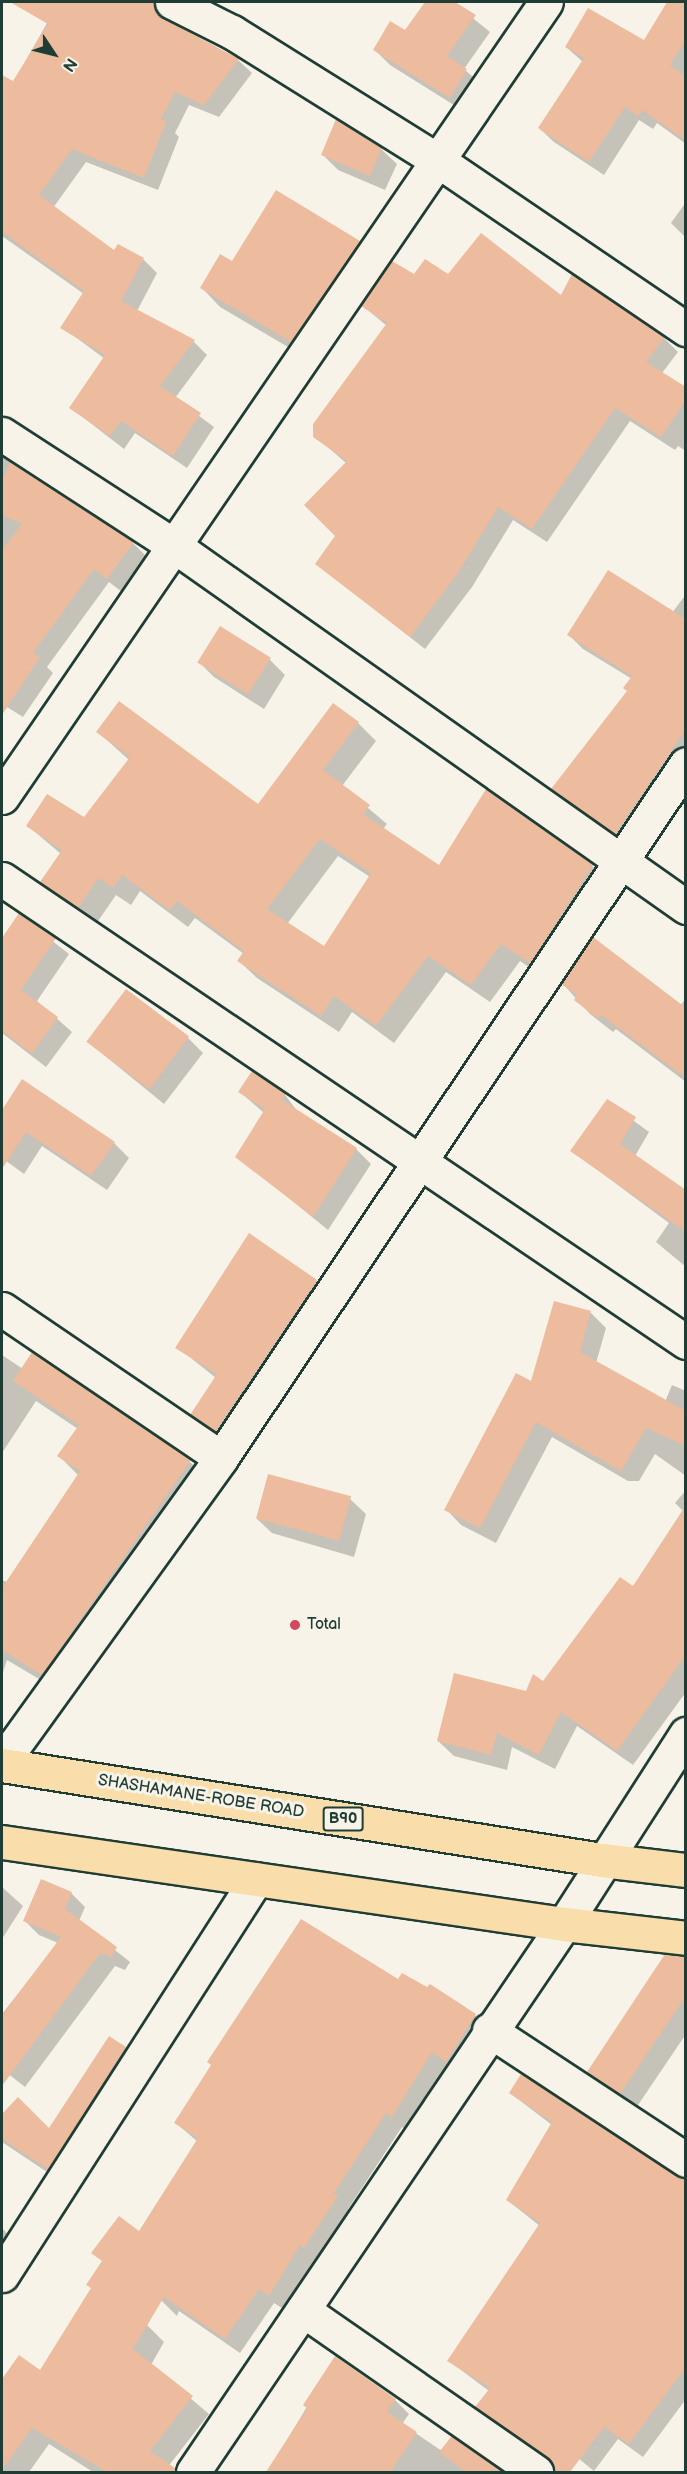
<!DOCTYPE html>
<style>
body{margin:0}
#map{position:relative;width:687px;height:2474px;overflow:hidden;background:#f7f3e8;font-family:"Balsamiq Sans",sans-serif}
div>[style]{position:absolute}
.shadow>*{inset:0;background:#0003}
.building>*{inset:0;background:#edbb9e;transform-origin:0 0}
.roads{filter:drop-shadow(2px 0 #1f3d34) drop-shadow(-2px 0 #1f3d34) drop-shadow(0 2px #1f3d34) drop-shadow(0 -2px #1f3d34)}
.minor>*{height:33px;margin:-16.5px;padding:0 16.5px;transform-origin:16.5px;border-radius:16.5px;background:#f7f3e8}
.primary>*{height:33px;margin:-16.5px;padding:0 16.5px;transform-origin:16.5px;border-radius:16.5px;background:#f9deab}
.dots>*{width:16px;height:16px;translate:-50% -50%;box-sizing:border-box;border:3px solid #f7f3e8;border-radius:50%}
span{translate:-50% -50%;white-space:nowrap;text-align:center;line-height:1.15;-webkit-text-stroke:6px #f7f3e8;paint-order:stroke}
.shield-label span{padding:2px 4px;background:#f7f3e8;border:2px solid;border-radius:4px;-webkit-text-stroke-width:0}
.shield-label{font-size:15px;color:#1f3d34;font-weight:700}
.poi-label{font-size:16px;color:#1f3d34}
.left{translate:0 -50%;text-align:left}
.street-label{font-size:16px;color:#1f3d34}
.frame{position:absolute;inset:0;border:3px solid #1f3d34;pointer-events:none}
.north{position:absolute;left:24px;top:24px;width:60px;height:60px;-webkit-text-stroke:4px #f7f3e8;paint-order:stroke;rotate:125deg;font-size:16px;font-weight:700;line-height:24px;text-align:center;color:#1f3d34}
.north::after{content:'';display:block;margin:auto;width:21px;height:27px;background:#1f3d34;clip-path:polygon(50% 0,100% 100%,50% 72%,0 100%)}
</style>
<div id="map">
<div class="shadow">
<i style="clip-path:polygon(59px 2px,135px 2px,238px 60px,252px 73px,219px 117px,189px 105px,175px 133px,179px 137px,158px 190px,86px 162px,53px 208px,115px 252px,118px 246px,144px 260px,157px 273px,137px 311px,194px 342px,207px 355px,175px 398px,214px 427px,187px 468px,135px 433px,124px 449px,71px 408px,105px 359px,62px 327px,84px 294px,2px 236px,2px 77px,13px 83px)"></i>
<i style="clip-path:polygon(427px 2px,453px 2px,490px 32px,464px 69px,482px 85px,465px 112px,390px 65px,374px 49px,406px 32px)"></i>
<i style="clip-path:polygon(669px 2px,686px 2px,686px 144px,657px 123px,653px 129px,639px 120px,604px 175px,554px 142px,539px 128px,583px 62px,566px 47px,644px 42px)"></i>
<i style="clip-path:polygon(381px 149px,397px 164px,385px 190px,338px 170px,323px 155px)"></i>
<i style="clip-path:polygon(686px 202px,686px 238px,671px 223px)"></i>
<i style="clip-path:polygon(359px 242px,378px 261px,310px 360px,220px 307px,202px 288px,233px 263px)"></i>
<i style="clip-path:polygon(415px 276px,448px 276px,562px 297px,664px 338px,678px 352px,662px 373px,686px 388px,686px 451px,678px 446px,675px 450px,630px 421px,547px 542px,513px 520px,472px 587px,425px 649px,317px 564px,337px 536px,346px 463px,315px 436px,387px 326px,363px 306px)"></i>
<i style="clip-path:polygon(2px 456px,133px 543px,147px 557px,122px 592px,109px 582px,47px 667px,53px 673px,23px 717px,2px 704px)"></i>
<i style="clip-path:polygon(686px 594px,686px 761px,629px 846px,553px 789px,629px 691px,632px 679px,583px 649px,569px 635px,672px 613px)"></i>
<i style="clip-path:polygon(220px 628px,270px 660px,285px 675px,264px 709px,214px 677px,199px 662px)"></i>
<i style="clip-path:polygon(evenodd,358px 723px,376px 741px,342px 786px,387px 824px,383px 829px,440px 867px,592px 866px,610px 884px,548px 980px,520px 961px,490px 1002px,446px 972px,394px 1043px,352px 1012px,339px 1032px,257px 978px,239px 961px,244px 954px,195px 918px,188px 927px,140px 891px,131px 905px,116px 895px,96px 924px,60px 900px,42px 882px,61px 854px,28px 826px,84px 819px,129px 760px,98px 732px,258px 806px,358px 723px,338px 856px,370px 877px,324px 948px,287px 924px,338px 856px)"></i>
<i style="clip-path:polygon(19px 915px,69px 954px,37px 1001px,72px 1032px,46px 1067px,2px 1033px,2px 941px)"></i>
<i style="clip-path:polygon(563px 984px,680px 1006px,686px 998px,686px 1082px,616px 1029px,613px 1032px,590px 1014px)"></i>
<i style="clip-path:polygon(188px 1038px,203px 1053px,164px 1104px,88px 1042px)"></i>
<i style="clip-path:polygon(23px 1081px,114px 1143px,129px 1158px,107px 1190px,42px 1146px,24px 1174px,2px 1158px,2px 1112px)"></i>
<i style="clip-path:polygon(240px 1092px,285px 1095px,298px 1112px,356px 1149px,371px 1164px,328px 1230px,237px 1156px,264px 1113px)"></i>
<i style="clip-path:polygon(607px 1101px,649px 1132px,635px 1156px,686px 1192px,686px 1267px,656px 1242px,669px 1223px,572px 1151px)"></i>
<i style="clip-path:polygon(316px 1281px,331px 1296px,231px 1446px,192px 1414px,216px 1378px,177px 1347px)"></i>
<i style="clip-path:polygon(555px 1303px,591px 1313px,606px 1328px,596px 1363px,665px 1402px,672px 1385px,686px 1391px,686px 1476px,655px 1454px,639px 1481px,628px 1481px,552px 1437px,496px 1543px,461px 1525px,446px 1509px,532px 1384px)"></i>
<i style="clip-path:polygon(33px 1354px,190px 1462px,209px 1480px,61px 1692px,7px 1660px,2px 1675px,2px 1580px,7px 1582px,79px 1476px,59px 1456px,78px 1429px,36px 1401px,2px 1453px,2px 1355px,23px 1369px)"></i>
<i style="clip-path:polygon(686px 1490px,686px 1692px,633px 1765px,577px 1726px,555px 1769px,512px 1747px,507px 1770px,454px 1756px,438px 1741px,544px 1683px,634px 1588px,683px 1511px,675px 1503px)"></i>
<i style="clip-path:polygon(350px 1499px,366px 1514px,354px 1557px,272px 1533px,256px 1518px)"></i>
<i style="clip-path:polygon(2px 1887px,23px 1906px,2px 1939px)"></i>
<i style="clip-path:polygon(71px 1893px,85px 1907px,79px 1921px,130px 1962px,125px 1970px,115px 1966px,25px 2087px,2px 2069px,2px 2014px,58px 1943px,39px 1935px,25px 1921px)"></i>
<i style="clip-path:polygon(686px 1965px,686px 2034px,636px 2108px,588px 2072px)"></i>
<i style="clip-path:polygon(399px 1981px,428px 1989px,430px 1986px,475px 2016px,490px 2031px,461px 2076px,447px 2066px,408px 2131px,402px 2127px,348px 2209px,352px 2212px,320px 2262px,316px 2259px,285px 2310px,274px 2303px,240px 2353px,179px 2311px,177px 2316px,102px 2242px,139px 2233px,198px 2142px,176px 2123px)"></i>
<i style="clip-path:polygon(125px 2048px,139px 2062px,62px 2182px,2px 2142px,2px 2116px,18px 2100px,50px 2131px)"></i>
<i style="clip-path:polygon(510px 2093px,686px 2183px,686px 2399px,643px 2457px,618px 2439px,594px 2471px,568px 2450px,556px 2466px,490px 2420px,477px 2407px,489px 2391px,449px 2361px,540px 2226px,507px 2200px,552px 2125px)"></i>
<i style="clip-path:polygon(2px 2228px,15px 2242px,2px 2262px)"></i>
<i style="clip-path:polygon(147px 2325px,164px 2342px,151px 2365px,209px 2414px,167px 2468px,172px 2472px,93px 2472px,49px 2444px,29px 2472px,2px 2472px,2px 2408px,10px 2396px,2px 2382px,19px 2357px,40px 2372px)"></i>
<i style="clip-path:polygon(336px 2358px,395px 2400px,409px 2414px,402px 2424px,442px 2451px,452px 2438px,501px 2472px,268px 2472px)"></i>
</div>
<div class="building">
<i style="clip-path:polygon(10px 2px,154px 2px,164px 19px,239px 59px,204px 105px,175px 92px,161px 119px,166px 122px,144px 178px,72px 149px,39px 195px,114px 250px,118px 244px,144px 258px,121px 301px,195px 340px,160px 386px,201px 413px,173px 456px,121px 421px,110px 436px,69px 408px,105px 355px,60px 328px,84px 291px,2px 232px,2px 75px,13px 81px,48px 24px)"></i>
<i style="clip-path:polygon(425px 2px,455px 2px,476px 15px,447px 56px,467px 69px,450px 98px,373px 50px,390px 21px,405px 30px)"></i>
<i style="clip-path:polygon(667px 2px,686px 2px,686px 40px,670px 65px,686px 77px,686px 141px,642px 110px,638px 116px,625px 107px,589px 162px,538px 128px,584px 58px,565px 47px,588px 8px,644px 40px)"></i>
<i style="clip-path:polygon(336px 119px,382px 148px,370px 176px,321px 155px)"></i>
<i style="clip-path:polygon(276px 190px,360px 241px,291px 342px,200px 288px,220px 254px,232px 261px)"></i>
<i style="clip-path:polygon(481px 233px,561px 295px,572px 274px,665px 337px,646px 362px,686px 387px,686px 400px,661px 437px,615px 408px,532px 529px,498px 507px,458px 573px,410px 637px,315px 564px,335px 536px,304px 505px,347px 461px,313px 437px,313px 424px,387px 323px,361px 306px,392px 261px,414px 274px,425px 259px,448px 274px)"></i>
<i style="clip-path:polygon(10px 462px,134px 542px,107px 579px,94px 569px,33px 653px,40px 657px,2px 715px,2px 551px,22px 523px,2px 516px,2px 482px)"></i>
<i style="clip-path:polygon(608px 570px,686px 619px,686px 729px,615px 834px,551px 789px,627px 691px,623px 688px,632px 676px,567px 635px)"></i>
<i style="left:220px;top:626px;width:60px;height:43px;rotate:32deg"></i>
<i style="clip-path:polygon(evenodd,119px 701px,258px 804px,333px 703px,359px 722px,323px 770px,370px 805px,363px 814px,439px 865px,486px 789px,593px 865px,530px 963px,501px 944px,471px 985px,428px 956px,376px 1026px,334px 996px,321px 1016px,237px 961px,244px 951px,177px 901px,170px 910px,122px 875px,113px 888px,98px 878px,78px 908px,40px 882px,62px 850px,26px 826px,47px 794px,84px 817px,130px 757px,96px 732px,119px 701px,320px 839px,371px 873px,324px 946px,267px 909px,320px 839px)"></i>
<i style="clip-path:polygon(19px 913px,56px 938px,21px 990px,58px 1017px,32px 1054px,2px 1031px,2px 938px)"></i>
<i style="clip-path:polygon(593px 937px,686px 1008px,686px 1078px,601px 1015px,598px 1019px,574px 1000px,577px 995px,561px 984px)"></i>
<i style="left:126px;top:989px;width:79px;height:66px;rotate:37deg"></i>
<i style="clip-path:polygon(252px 1071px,286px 1094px,282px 1100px,357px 1148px,313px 1217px,235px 1157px,265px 1109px,238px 1092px)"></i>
<i style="clip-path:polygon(22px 1079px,115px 1142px,91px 1176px,26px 1132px,2px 1169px,2px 1110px)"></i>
<i style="clip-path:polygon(607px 1099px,636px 1117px,620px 1144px,686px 1190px,686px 1232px,570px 1151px)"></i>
<i style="clip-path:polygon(249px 1233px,317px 1280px,215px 1432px,190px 1415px,217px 1374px,175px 1348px)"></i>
<i style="clip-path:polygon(554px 1301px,591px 1311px,580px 1352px,686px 1411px,686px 1446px,646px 1428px,621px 1471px,536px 1422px,480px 1528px,444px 1510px,516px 1373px,531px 1381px)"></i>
<i style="clip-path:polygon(32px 1352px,191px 1460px,42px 1675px,2px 1650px,2px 1588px,80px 1471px,57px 1456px,79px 1425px,13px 1381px)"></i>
<i style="left:268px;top:1474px;width:86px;height:46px;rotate:15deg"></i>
<i style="clip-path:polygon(686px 1505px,686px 1655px,617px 1751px,561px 1712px,539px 1755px,497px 1733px,491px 1755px,437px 1741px,454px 1673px,526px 1691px,533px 1674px,543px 1681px,620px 1577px,633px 1586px)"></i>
<i style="clip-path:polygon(41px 1879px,72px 1892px,65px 1909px,117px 1947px,111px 1957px,100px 1953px,2px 2086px,2px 2015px,61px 1937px,23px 1921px)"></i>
<i style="clip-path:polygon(301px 1919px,398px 1979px,402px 1973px,427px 1987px,430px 1984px,476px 2014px,446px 2062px,432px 2052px,392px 2117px,386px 2113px,334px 2193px,338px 2196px,304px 2248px,300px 2245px,269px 2296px,259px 2289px,225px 2339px,164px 2297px,133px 2349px,193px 2396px,150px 2451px,175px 2468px,175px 2472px,107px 2472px,32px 2428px,2px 2470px,2px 2379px,19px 2355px,40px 2370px,91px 2288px,86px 2285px,102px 2261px,91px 2253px,119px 2216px,139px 2231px,198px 2138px,174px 2123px,211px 2065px,207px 2062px)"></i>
<i style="clip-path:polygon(665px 1954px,686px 1956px,686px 1996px,620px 2094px,587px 2072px)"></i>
<i style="clip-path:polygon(109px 2036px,126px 2047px,48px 2169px,2px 2139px,2px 2114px,18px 2097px,49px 2128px)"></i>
<i style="clip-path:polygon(521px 2074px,686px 2180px,686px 2367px,629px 2444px,604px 2427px,570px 2472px,555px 2472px,547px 2457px,475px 2407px,490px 2388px,447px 2361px,540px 2223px,506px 2200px,552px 2122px,509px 2093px)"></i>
<i style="clip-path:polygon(335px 2356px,396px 2399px,387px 2412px,417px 2432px,390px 2472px,266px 2472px,307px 2408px,303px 2405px)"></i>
<i style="clip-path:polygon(452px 2436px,504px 2472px,466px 2472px,439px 2452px)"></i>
</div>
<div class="roads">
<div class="minor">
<i style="left:172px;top:2px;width:67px;rotate:26.6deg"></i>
<i style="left:232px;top:32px;width:242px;rotate:32deg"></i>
<i style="left:437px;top:160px;width:301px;rotate:34.2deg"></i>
<i style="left:2px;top:434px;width:204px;rotate:33deg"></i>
<i style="left:173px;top:545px;width:628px;rotate:35.21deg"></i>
<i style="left:2px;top:797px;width:963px;rotate:-55.62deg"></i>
<i style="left:2px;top:879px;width:826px;rotate:34.09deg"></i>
<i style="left:2px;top:1309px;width:265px;rotate:34.2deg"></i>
<i style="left:2px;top:1762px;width:375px;rotate:-54.2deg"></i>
<i style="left:221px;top:1458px;width:835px;rotate:-56.18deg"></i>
<i style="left:489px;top:2030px;width:236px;rotate:33.4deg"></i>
<i style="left:2px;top:2275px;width:470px;rotate:-57.3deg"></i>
<i style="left:303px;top:2310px;width:284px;rotate:34.8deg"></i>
<i style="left:193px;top:2472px;width:662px;rotate:-55.9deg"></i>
<i style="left:564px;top:1924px;width:226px;rotate:-57.3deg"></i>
</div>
<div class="primary">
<i style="left:2px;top:1765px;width:607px;rotate:9deg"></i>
<i style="left:602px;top:1860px;width:85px;rotate:6.8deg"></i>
<i style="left:2px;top:1842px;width:568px;rotate:8.3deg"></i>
<i style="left:564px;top:1924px;width:123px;rotate:6.5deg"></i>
</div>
</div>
<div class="dots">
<i style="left:295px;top:1625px;background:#d1495b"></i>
</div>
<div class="shield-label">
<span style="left:343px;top:1819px">B90</span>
</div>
<div class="poi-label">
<span class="left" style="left:307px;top:1625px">Total</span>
</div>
<div class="street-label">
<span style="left:201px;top:1797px;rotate:9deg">SHASHAMANE-ROBE ROAD</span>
</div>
<div class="frame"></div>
<div class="north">N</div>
</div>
